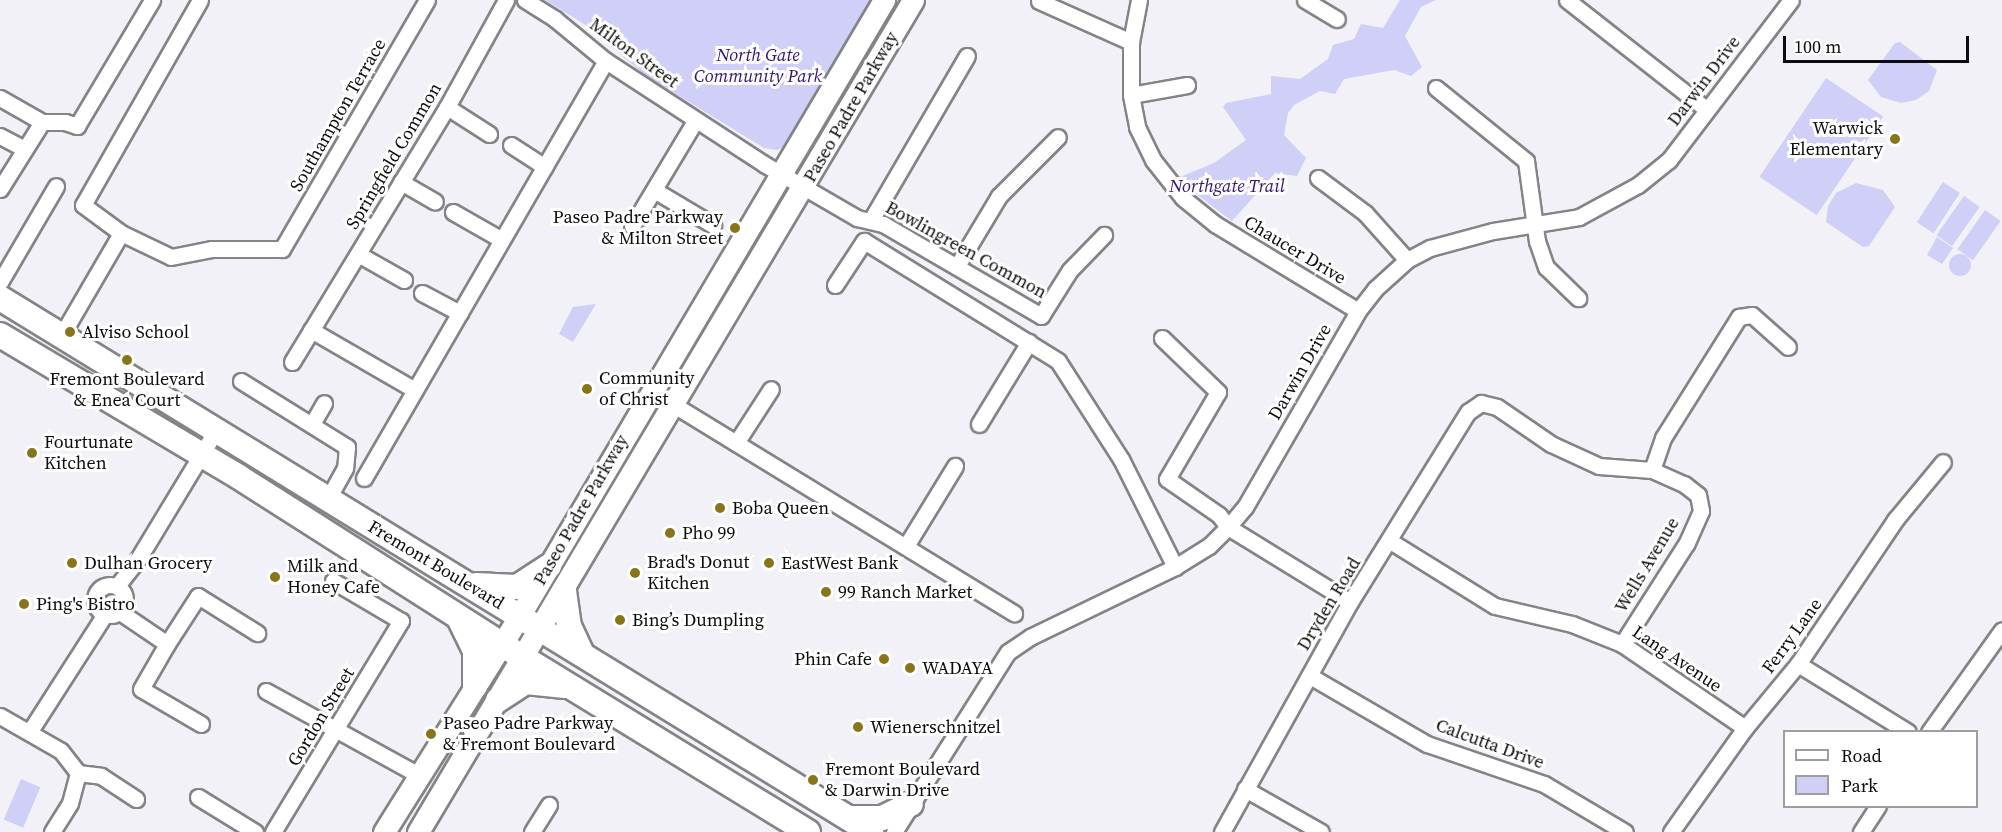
<!DOCTYPE html>
<meta charset="utf-8">
<style>
body{margin:0}
#map{position:relative;width:2002px;height:832px;overflow:hidden;background:#f1f1f7;font-family:"Source Serif 4",serif}
div>[style]{position:absolute}
.green>*{inset:0;background:#d0cff7;transform-origin:0 0}
.round{border-radius:50%}
.roads{filter:drop-shadow(2px 0 #838388) drop-shadow(-2px 0 #838388) drop-shadow(0 2px #838388) drop-shadow(0 -2px #838388)}
.street>*{height:15px;margin:-7.5px;padding:0 7.5px;transform-origin:7.5px;border-radius:7.5px;background:#fff}
.street>.ring{margin:-7.5px;padding:0;box-sizing:content-box;background:none;border:15px solid #fff;border-radius:50%}
.secondary>*{height:21px;margin:-10.5px;padding:0 10.5px;transform-origin:10.5px;border-radius:10.5px;background:#fff}
.primary>*{height:24px;margin:-12px;padding:0 12px;transform-origin:12px;border-radius:12px;background:#fff}
.dots>*{width:16px;height:16px;translate:-50% -50%;box-sizing:border-box;border:3px solid #fff;border-radius:50%}
span{translate:-50% -50%;white-space:nowrap;text-align:center;line-height:1.15;-webkit-text-stroke:6px #fff;paint-order:stroke}
.street-label{font-size:18px;color:#0c0c0e}
.park-label{font-size:18px;color:#32127c;font-style:italic}
.poi-label{font-size:18px;color:#0c0c0e}
.right{translate:-100% -50%;text-align:right}
.left{translate:0 -50%;text-align:left}
.legend{position:absolute;left:1783px;top:730px;width:195px;height:78px;box-sizing:border-box;background:#fff;border:2px solid #9e9e9f;margin:0;padding:8px 10px;list-style:none;font-size:18px;color:#0c0c0e}
.legend li{display:flex;align-items:center;gap:12px;height:30px}
.legend b{width:30px;border:2px solid #9e9e9f}
.scale{position:absolute;left:1783px;top:36px;width:186px;height:27px;box-sizing:border-box;border:3px solid #0c0c0e;border-top:0;padding-left:8px;font-size:18px;line-height:21px;white-space:nowrap;color:#0c0c0e;-webkit-text-stroke:4px #fff;paint-order:stroke}
</style>
<div id="map">
<div class="green">
<i style="clip-path:polygon(545px 0,876px 0,790px 144px,777px 150px,764px 148px,645px 75px,584px 24px)"></i>
<i style="clip-path:polygon(1400px 0,1436px 0,1421px 7px,1405px 36px,1422px 67px,1411px 76px,1394px 70px,1344px 79px,1335px 94px,1320px 91px,1294px 105px,1288px 113px,1284px 135px,1306px 158px,1297px 176px,1275px 173px,1232px 221px,1192px 191px,1180px 177px,1214px 163px,1246px 140px,1223px 107px,1226px 103px,1271px 94px,1271px 76px,1300px 79px,1328px 59px,1333px 45px,1354px 39px,1361px 24px,1383px 28px)"></i>
<i style="clip-path:polygon(1900px 42px,1937px 70px,1929px 91px,1916px 100px,1901px 103px,1881px 97px,1868px 80px,1895px 43px)"></i>
<i style="left:1826px;top:78px;width:69px;height:119px;rotate:34deg"></i>
<i style="left:1943px;top:182px;width:20px;height:48px;rotate:33deg"></i>
<i style="clip-path:polygon(1856px 183px,1883px 190px,1895px 207px,1869px 246px,1863px 247px,1826px 222px,1828px 206px,1836px 193px)"></i>
<i style="left:1964px;top:196px;width:19px;height:48px;rotate:35deg"></i>
<i style="left:1985px;top:210px;width:19px;height:48px;rotate:35deg"></i>
<i style="clip-path:polygon(1937px 237px,1953px 248px,1942px 264px,1927px 255px)"></i>
<i class="round" style="left:1949px;top:254px;width:22px;height:22px"></i>
<i style="clip-path:polygon(596px 304px,573px 342px,559px 334px,573px 307px)"></i>
<i style="left:21px;top:779px;width:21px;height:44px;rotate:23deg"></i>
</div>
<div class="roads">
<div class="street">
<i style="left:200px;top:0;width:236px;rotate:119.7deg"></i>
<i style="left:83px;top:205px;width:47px;rotate:36.4deg"></i>
<i style="left:121px;top:233px;width:55px;rotate:25.6deg"></i>
<i style="left:171px;top:257px;width:42px;rotate:-11deg"></i>
<i style="left:212px;top:249px;width:70px"></i>
<i style="left:282px;top:249px;width:288px;rotate:-59.8deg"></i>
<i style="left:525px;top:0;width:36px;rotate:32deg"></i>
<i style="left:555px;top:19px;width:66px;rotate:39.5deg"></i>
<i style="left:606px;top:61px;width:189px;rotate:33.1deg"></i>
<i style="left:764px;top:164px;width:108px;rotate:30.1deg"></i>
<i style="left:857px;top:218px;width:27px;rotate:13deg"></i>
<i style="left:883px;top:224px;width:183px;rotate:30.2deg"></i>
<i style="left:1041px;top:316px;width:54px;rotate:-57.8deg"></i>
<i style="left:1070px;top:270px;width:49px;rotate:-45.8deg"></i>
<i style="left:1139px;top:0;width:43px;rotate:100.8deg"></i>
<i style="left:1131px;top:42px;width:53px;rotate:90deg"></i>
<i style="left:1131px;top:95px;width:33px;rotate:79deg"></i>
<i style="left:1137px;top:127px;width:37px;rotate:64deg"></i>
<i style="left:1153px;top:160px;width:48px;rotate:51.7deg"></i>
<i style="left:1183px;top:198px;width:41px;rotate:39.1deg"></i>
<i style="left:1215px;top:224px;width:167px;rotate:31.3deg"></i>
<i style="left:1305px;top:0;width:37px;rotate:31deg"></i>
<i style="left:1567px;top:0;width:177px;rotate:38.1deg"></i>
<i style="left:1039px;top:1px;width:101px;rotate:24deg"></i>
<i style="left:1436px;top:88px;width:116px;rotate:39deg"></i>
<i style="left:1526px;top:161px;width:81px;rotate:82.2deg"></i>
<i style="left:1537px;top:241px;width:28px;rotate:71deg"></i>
<i style="left:1546px;top:267px;width:45px;rotate:44.1deg"></i>
<i style="left:1131px;top:95px;width:57px;rotate:-10.1deg"></i>
<i style="left:0;top:98px;width:48px;rotate:29.7deg"></i>
<i style="left:42px;top:122px;width:23px"></i>
<i style="left:65px;top:122px;width:13px;rotate:18deg"></i>
<i style="left:77px;top:126px;width:147px;rotate:-59.2deg"></i>
<i style="left:447px;top:107px;width:50px;rotate:32.7deg"></i>
<i style="left:0;top:136px;width:27px;rotate:28deg"></i>
<i style="left:511px;top:145px;width:40px;rotate:32.9deg"></i>
<i style="left:1318px;top:178px;width:59px;rotate:36.7deg"></i>
<i style="left:1365px;top:213px;width:63px;rotate:48.2deg"></i>
<i style="left:401px;top:182px;width:39px;rotate:30deg"></i>
<i style="left:0;top:189px;width:79px;rotate:-57.9deg"></i>
<i style="left:654px;top:190px;width:69px;rotate:30.7deg"></i>
<i style="left:453px;top:212px;width:56px;rotate:29.7deg"></i>
<i style="left:871px;top:220px;width:190px;rotate:-59.7deg"></i>
<i style="left:632px;top:226px;width:122px;rotate:-59deg"></i>
<i style="left:358px;top:254px;width:53px;rotate:29.5deg"></i>
<i style="left:957px;top:266px;width:82px;rotate:-59deg"></i>
<i style="left:999px;top:196px;width:83px;rotate:-45deg"></i>
<i style="left:0;top:282px;width:111px;rotate:-59.7deg"></i>
<i style="left:835px;top:285px;width:53px;rotate:-56.6deg"></i>
<i style="left:864px;top:241px;width:228px;rotate:31.7deg"></i>
<i style="left:1058px;top:361px;width:117px;rotate:57.3deg"></i>
<i style="left:1121px;top:459px;width:121px;rotate:63.4deg"></i>
<i style="left:422px;top:293px;width:43px;rotate:27.8deg"></i>
<i style="left:311px;top:330px;width:120px;rotate:30deg"></i>
<i style="left:60px;top:338px;width:121px;rotate:-59.8deg"></i>
<i style="left:1162px;top:338px;width:78px;rotate:44deg"></i>
<i style="left:1218px;top:392px;width:101px;rotate:120.4deg"></i>
<i style="left:1167px;top:479px;width:63px;rotate:34.7deg"></i>
<i style="left:1219px;top:515px;width:15px;rotate:53deg"></i>
<i style="left:1228px;top:527px;width:143px;rotate:31.6deg"></i>
<i style="left:292px;top:362px;width:298px;rotate:-58.7deg"></i>
<i style="left:447px;top:107px;width:122px;rotate:-61.1deg"></i>
<i style="left:241px;top:381px;width:125px;rotate:31.9deg"></i>
<i style="left:347px;top:447px;width:21px;rotate:95deg"></i>
<i style="left:345px;top:468px;width:37px;rotate:119deg"></i>
<i style="left:674px;top:405px;width:399px;rotate:31.5deg"></i>
<i style="left:312px;top:424px;width:24px;rotate:-60deg"></i>
<i style="left:979px;top:424px;width:96px;rotate:-58.6deg"></i>
<i style="left:736px;top:443px;width:64px;rotate:-57.1deg"></i>
<i style="left:1652px;top:470px;width:34px;rotate:-71deg"></i>
<i style="left:1663px;top:438px;width:143px;rotate:-57.9deg"></i>
<i style="left:1739px;top:317px;width:13px;rotate:-9deg"></i>
<i style="left:1752px;top:315px;width:48px;rotate:41.6deg"></i>
<i style="left:364px;top:478px;width:482px;rotate:-59.9deg"></i>
<i style="left:1390px;top:541px;width:123px;rotate:31.8deg"></i>
<i style="left:1495px;top:606px;width:79px;rotate:13.2deg"></i>
<i style="left:1572px;top:624px;width:54px;rotate:21.8deg"></i>
<i style="left:1622px;top:644px;width:149px;rotate:34.3deg"></i>
<i style="left:906px;top:546px;width:94px;rotate:-58.5deg"></i>
<i class="ring" style="left:95px;top:585px;width:15px;height:15px"></i>
<i style="left:117px;top:586px;width:34px;rotate:-52deg"></i>
<i style="left:138px;top:559px;width:149px;rotate:-58.8deg"></i>
<i style="left:120px;top:612px;width:57px;rotate:34.2deg"></i>
<i style="left:1798px;top:664px;width:129px;rotate:31.7deg"></i>
<i style="left:1310px;top:676px;width:135px;rotate:30.2deg"></i>
<i style="left:1427px;top:744px;width:124px;rotate:18.9deg"></i>
<i style="left:1544px;top:784px;width:94px;rotate:30.7deg"></i>
<i style="left:266px;top:691px;width:175px;rotate:28.8deg"></i>
<i style="left:0;top:716px;width:70px;rotate:29.8deg"></i>
<i style="left:61px;top:751px;width:28px;rotate:52deg"></i>
<i style="left:201px;top:724px;width:69px;rotate:-149.7deg"></i>
<i style="left:141px;top:689px;width:52px;rotate:-60deg"></i>
<i style="left:167px;top:644px;width:57px;rotate:-57.1deg"></i>
<i style="left:198px;top:596px;width:70px;rotate:32.1deg"></i>
<i style="left:30px;top:731px;width:139px;rotate:-57.3deg"></i>
<i style="left:1929px;top:732px;width:125px;rotate:-54.4deg"></i>
<i style="left:78px;top:773px;width:23px;rotate:7deg"></i>
<i style="left:101px;top:776px;width:42px;rotate:33.3deg"></i>
<i style="left:1245px;top:789px;width:87px;rotate:29.5deg"></i>
<i style="left:198px;top:797px;width:67px;rotate:31.6deg"></i>
<i style="left:52px;top:832px;width:34px;rotate:-58deg"></i>
<i style="left:70px;top:803px;width:31px;rotate:-75deg"></i>
<i style="left:273px;top:832px;width:247px;rotate:-58.8deg"></i>
<i style="left:401px;top:621px;width:79px;rotate:-149.5deg"></i>
<i style="left:532px;top:832px;width:32px;rotate:-58deg"></i>
<i style="left:894px;top:832px;width:213px;rotate:-57.7deg"></i>
<i style="left:1008px;top:652px;width:27px;rotate:-34deg"></i>
<i style="left:1030px;top:637px;width:161px;rotate:-25.8deg"></i>
<i style="left:1175px;top:567px;width:40px;rotate:-32deg"></i>
<i style="left:1209px;top:546px;width:27px;rotate:-45deg"></i>
<i style="left:1228px;top:527px;width:26px;rotate:-50deg"></i>
<i style="left:1245px;top:507px;width:226px;rotate:-60deg"></i>
<i style="left:1358px;top:311px;width:28px;rotate:-52deg"></i>
<i style="left:1375px;top:289px;width:43px;rotate:-42.2deg"></i>
<i style="left:1407px;top:260px;width:26px;rotate:-28deg"></i>
<i style="left:1430px;top:248px;width:65px;rotate:-15.1deg"></i>
<i style="left:1493px;top:231px;width:87px;rotate:-9.2deg"></i>
<i style="left:1579px;top:217px;width:67px;rotate:-28.5deg"></i>
<i style="left:1638px;top:185px;width:40px;rotate:-39deg"></i>
<i style="left:1669px;top:160px;width:201px;rotate:-52.7deg"></i>
<i style="left:1222px;top:832px;width:263px;rotate:-60.9deg"></i>
<i style="left:1350px;top:602px;width:224px;rotate:-58.2deg"></i>
<i style="left:1468px;top:412px;width:16px;rotate:-35deg"></i>
<i style="left:1481px;top:403px;width:16px;rotate:14deg"></i>
<i style="left:1497px;top:407px;width:65px;rotate:34.4deg"></i>
<i style="left:1551px;top:444px;width:53px;rotate:24.6deg"></i>
<i style="left:1599px;top:466px;width:53px;rotate:4.3deg"></i>
<i style="left:1652px;top:470px;width:35px;rotate:24deg"></i>
<i style="left:1684px;top:484px;width:18px;rotate:38deg"></i>
<i style="left:1698px;top:495px;width:16px;rotate:79deg"></i>
<i style="left:1701px;top:511px;width:36px;rotate:114deg"></i>
<i style="left:1686px;top:544px;width:119px;rotate:122.6deg"></i>
<i style="left:1671px;top:832px;width:128px;rotate:-54.6deg"></i>
<i style="left:1745px;top:728px;width:83px;rotate:-50.4deg"></i>
<i style="left:1798px;top:664px;width:174px;rotate:-56deg"></i>
<i style="left:1895px;top:520px;width:75px;rotate:-50.4deg"></i>
<i style="left:1861px;top:832px;width:31px;rotate:-57deg"></i>
</div>
<div class="secondary">
<i style="left:384px;top:832px;width:256px;rotate:-57.9deg"></i>
<i style="left:520px;top:615px;width:715px;rotate:-59.38deg"></i>
<i style="left:418px;top:832px;width:968px;rotate:-59.25deg"></i>
</div>
<div class="primary">
<i style="left:0;top:298px;width:1022px;rotate:31.51deg"></i>
<i style="left:0;top:335px;width:278px;rotate:30.7deg"></i>
<i style="left:239px;top:477px;width:311px;rotate:32.5deg"></i>
<i style="left:501px;top:644px;width:360px;rotate:31.5deg"></i>
<i style="left:476px;top:585px;width:41px;rotate:2.8deg"></i>
<i style="left:517px;top:587px;width:38px;rotate:-33deg"></i>
<i style="left:564px;top:591px;width:35px;rotate:82deg"></i>
<i style="left:569px;top:626px;width:29px;rotate:65deg"></i>
<i style="left:459px;top:618px;width:37px;rotate:64deg"></i>
<i style="left:475px;top:651px;width:35px;rotate:90deg"></i>
<i style="left:498px;top:700px;width:33px;rotate:-33deg"></i>
<i style="left:526px;top:682px;width:39px;rotate:6deg"></i>
<i style="left:849px;top:818px;width:33px"></i>
<i style="left:882px;top:818px;width:32px;rotate:-26deg"></i>
</div>
</div>
<div class="dots">
<i style="left:1895px;top:139px;background:#897519"></i>
<i style="left:735px;top:228px;background:#897519"></i>
<i style="left:70px;top:332px;background:#897519"></i>
<i style="left:127px;top:360px;background:#897519"></i>
<i style="left:587px;top:389px;background:#897519"></i>
<i style="left:32px;top:453px;background:#897519"></i>
<i style="left:720px;top:508px;background:#897519"></i>
<i style="left:670px;top:533px;background:#897519"></i>
<i style="left:72px;top:563px;background:#897519"></i>
<i style="left:769px;top:563px;background:#897519"></i>
<i style="left:635px;top:573px;background:#897519"></i>
<i style="left:275px;top:577px;background:#897519"></i>
<i style="left:826px;top:592px;background:#897519"></i>
<i style="left:24px;top:604px;background:#897519"></i>
<i style="left:620px;top:620px;background:#897519"></i>
<i style="left:884px;top:659px;background:#897519"></i>
<i style="left:910px;top:668px;background:#897519"></i>
<i style="left:858px;top:727px;background:#897519"></i>
<i style="left:431px;top:734px;background:#897519"></i>
<i style="left:813px;top:780px;background:#897519"></i>
</div>
<div class="street-label">
<span style="left:634px;top:53px;rotate:36deg">Milton Street</span>
<span style="left:1704px;top:81px;rotate:-53deg">Darwin Drive</span>
<span style="left:851px;top:107px;rotate:-60deg">Paseo Padre Parkway</span>
<span style="left:338px;top:115px;rotate:-60deg">Southampton Terrace</span>
<span style="left:394px;top:156px;rotate:-59deg">Springfield Common</span>
<span style="left:966px;top:250px;rotate:29deg">Bowlingreen Common</span>
<span style="left:1295px;top:250px;rotate:31deg">Chaucer Drive</span>
<span style="left:1300px;top:372px;rotate:-60deg">Darwin Drive</span>
<span style="left:581px;top:510px;rotate:-60deg">Paseo Padre Parkway</span>
<span style="left:436px;top:565px;rotate:31deg">Fremont Boulevard</span>
<span style="left:1647px;top:565px;rotate:-59deg">Wells Avenue</span>
<span style="left:1329px;top:604px;rotate:-59deg">Dryden Road</span>
<span style="left:1792px;top:636px;rotate:-54deg">Ferry Lane</span>
<span style="left:1677px;top:659px;rotate:34deg">Lang Avenue</span>
<span style="left:321px;top:717px;rotate:-59deg">Gordon Street</span>
<span style="left:1490px;top:744px;rotate:20deg">Calcutta Drive</span>
</div>
<div class="park-label">
<span style="left:758px;top:66px">North Gate<br>Community Park</span>
<span style="left:1227px;top:186px">Northgate Trail</span>
</div>
<div class="poi-label">
<span class="right" style="left:1883px;top:139px">Warwick<br>Elementary</span>
<span class="right" style="left:723px;top:228px">Paseo Padre Parkway<br>&amp; Milton Street</span>
<span class="left" style="left:82px;top:332px">Alviso School</span>
<span class="left" style="left:599px;top:389px">Community<br>of Christ</span>
<span style="left:127px;top:390px">Fremont Boulevard<br>&amp; Enea Court</span>
<span class="left" style="left:44px;top:453px">Fourtunate<br>Kitchen</span>
<span class="left" style="left:732px;top:508px">Boba Queen</span>
<span class="left" style="left:682px;top:533px">Pho 99</span>
<span class="left" style="left:84px;top:563px">Dulhan Grocery</span>
<span class="left" style="left:647px;top:573px">Brad's Donut<br>Kitchen</span>
<span class="left" style="left:781px;top:563px">EastWest Bank</span>
<span class="left" style="left:287px;top:577px">Milk and<br>Honey Cafe</span>
<span class="left" style="left:838px;top:592px">99 Ranch Market</span>
<span class="left" style="left:36px;top:604px">Ping's Bistro</span>
<span class="left" style="left:632px;top:620px">Bing’s Dumpling</span>
<span class="right" style="left:872px;top:659px">Phin Cafe</span>
<span class="left" style="left:922px;top:668px">WADAYA</span>
<span class="left" style="left:443px;top:734px">Paseo Padre Parkway<br>&amp; Fremont Boulevard</span>
<span class="left" style="left:870px;top:727px">Wienerschnitzel</span>
<span class="left" style="left:825px;top:780px">Fremont Boulevard<br>&amp; Darwin Drive</span>
</div>
<ul class="legend">
<li><b style="height:8px;background:#fff"></b>Road</li>
<li><b style="height:16px;background:#d0cff7"></b>Park</li>
</ul>
<div class="scale">100 m</div>
</div>
